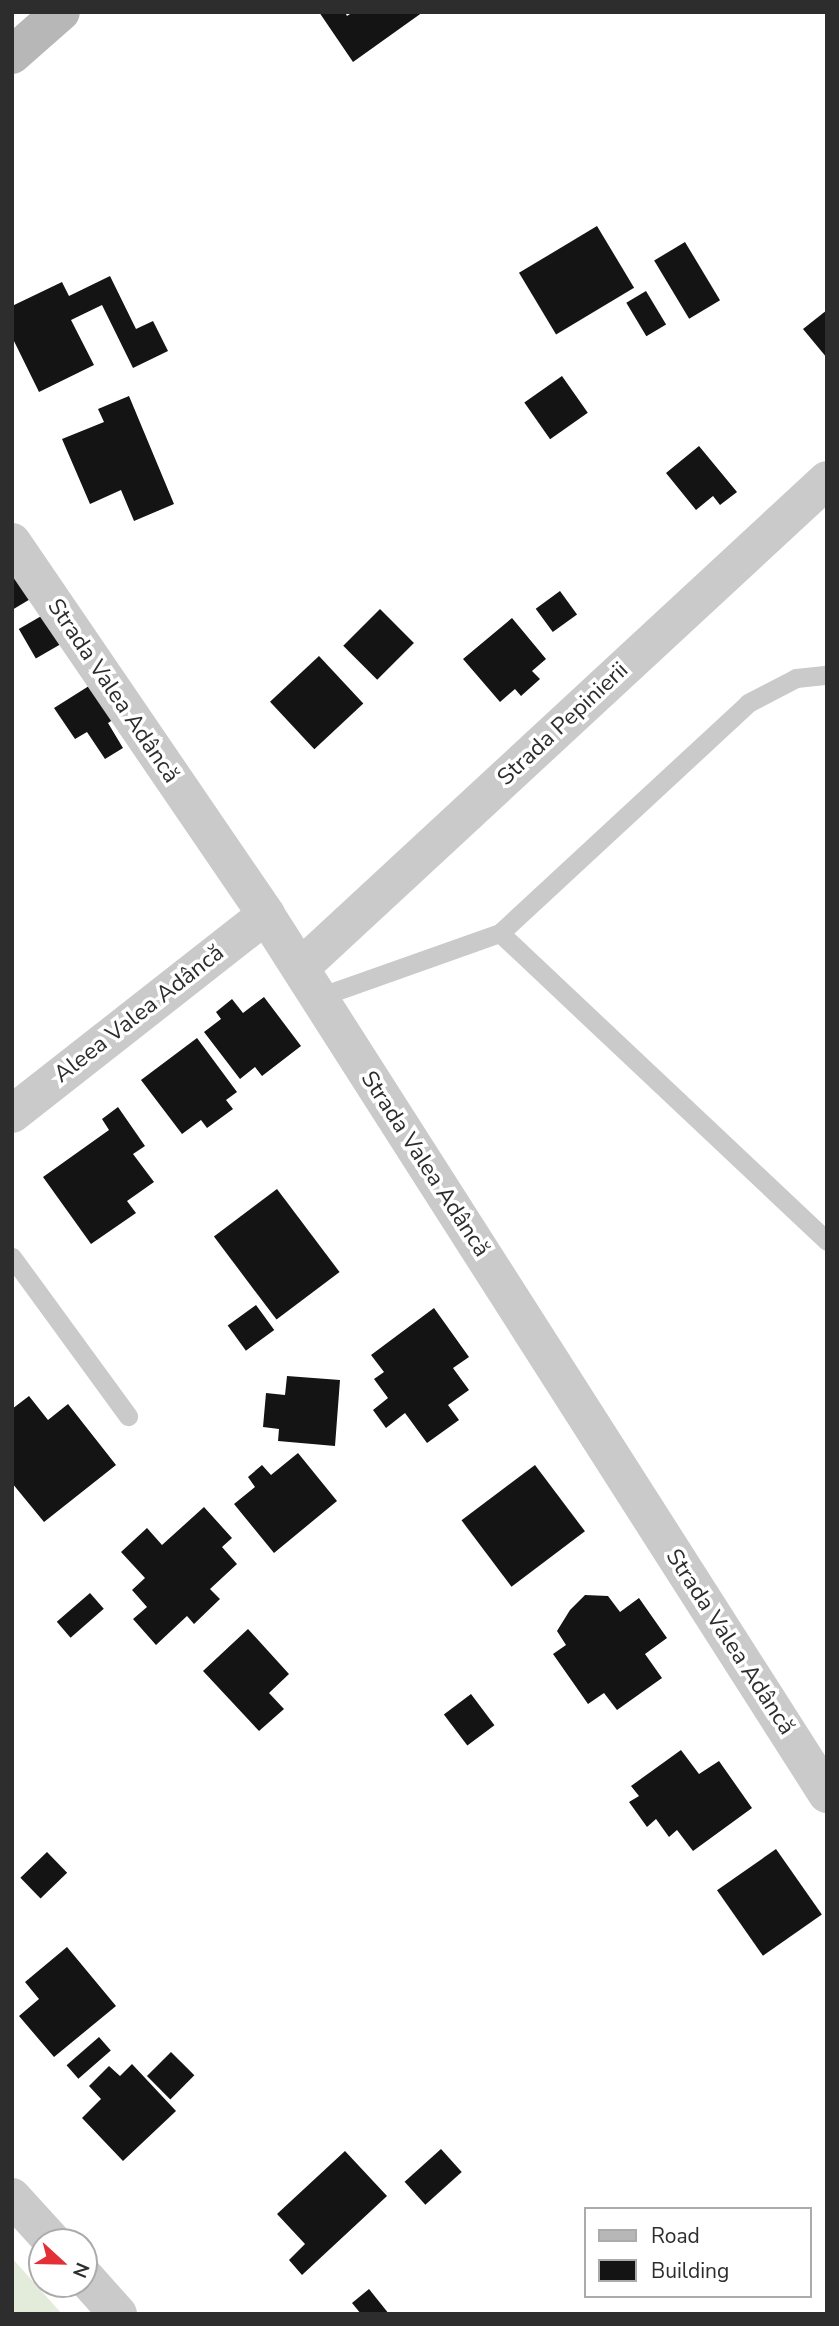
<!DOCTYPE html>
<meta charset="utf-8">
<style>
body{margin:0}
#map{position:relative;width:839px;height:2326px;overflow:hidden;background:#fff;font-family:"Nunito Sans",sans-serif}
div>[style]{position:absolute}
.green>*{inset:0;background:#e3ebdb}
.building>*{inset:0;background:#141414;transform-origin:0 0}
.lane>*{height:19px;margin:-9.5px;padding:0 9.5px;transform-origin:9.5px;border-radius:9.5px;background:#cacaca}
.street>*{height:38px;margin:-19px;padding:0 19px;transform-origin:19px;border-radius:19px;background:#cacaca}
.secondary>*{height:38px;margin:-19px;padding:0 19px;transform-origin:19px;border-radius:19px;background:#b7b7b7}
span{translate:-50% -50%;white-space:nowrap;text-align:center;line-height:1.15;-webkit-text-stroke:7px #fff;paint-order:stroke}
.street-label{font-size:23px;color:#2d2d2d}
.frame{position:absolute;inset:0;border:14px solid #2d2d2d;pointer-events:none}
.legend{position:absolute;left:584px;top:2207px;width:228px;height:91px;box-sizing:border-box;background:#fff;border:2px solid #ababab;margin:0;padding:9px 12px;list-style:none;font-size:21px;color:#2d2d2d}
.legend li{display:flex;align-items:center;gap:14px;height:35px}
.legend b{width:35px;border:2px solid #ababab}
.north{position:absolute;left:28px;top:2228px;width:70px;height:70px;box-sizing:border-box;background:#fff;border:2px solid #ababab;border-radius:50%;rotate:112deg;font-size:19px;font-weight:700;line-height:28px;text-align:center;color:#2d2d2d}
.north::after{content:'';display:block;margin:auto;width:24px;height:32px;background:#e33036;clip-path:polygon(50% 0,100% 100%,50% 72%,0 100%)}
</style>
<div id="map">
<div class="green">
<i style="clip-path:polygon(12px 2258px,62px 2314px,12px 2314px)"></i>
</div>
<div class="building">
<i style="clip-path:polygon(319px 12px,345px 12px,347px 16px,353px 12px,423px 12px,353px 62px)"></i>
<i style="left:597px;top:226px;width:72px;height:91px;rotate:59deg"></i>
<i style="left:685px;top:242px;width:68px;height:36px;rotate:59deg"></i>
<i style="clip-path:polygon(110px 276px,136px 329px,153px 321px,168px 351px,133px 368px,102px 305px,71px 320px,94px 365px,39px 392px,12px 337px,12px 306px,62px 282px,69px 296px)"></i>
<i style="left:646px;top:291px;width:39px;height:23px;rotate:59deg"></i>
<i style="clip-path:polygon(827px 310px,827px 358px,803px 329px)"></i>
<i style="left:562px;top:376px;width:45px;height:46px;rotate:55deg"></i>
<i style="clip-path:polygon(129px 396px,174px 504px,134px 521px,121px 490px,90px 504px,62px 439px,104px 422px,98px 409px)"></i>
<i style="clip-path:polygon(699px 446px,737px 492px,720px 505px,713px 496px,696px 510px,666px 473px)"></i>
<i style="clip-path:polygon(12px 552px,37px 595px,12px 610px)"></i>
<i style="left:560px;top:591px;width:29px;height:30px;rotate:54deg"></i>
<i style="left:380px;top:609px;width:48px;height:52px;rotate:45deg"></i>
<i style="left:50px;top:611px;width:34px;height:36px;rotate:60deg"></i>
<i style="clip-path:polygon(512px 618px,546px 659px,532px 671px,540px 679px,521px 696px,515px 689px,500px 702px,463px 659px)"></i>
<i style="left:319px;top:656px;width:65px;height:67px;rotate:47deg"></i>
<i style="clip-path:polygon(100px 679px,122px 714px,108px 723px,123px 748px,105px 759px,87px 732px,75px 739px,54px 708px)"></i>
<i style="clip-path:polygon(264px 997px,301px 1046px,262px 1076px,255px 1067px,240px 1079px,204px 1032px,221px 1019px,216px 1012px,232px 999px,243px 1013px)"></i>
<i style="clip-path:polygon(197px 1038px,237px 1092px,226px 1100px,233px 1109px,207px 1128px,201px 1120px,182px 1134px,141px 1080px)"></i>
<i style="clip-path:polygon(118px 1107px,145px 1146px,133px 1154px,154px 1182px,127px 1201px,136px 1213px,91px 1244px,43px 1177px,109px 1130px,102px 1119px)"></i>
<i style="left:277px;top:1189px;width:104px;height:79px;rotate:53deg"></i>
<i style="left:256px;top:1305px;width:31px;height:35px;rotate:54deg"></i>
<i style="clip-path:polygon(434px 1308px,469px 1357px,453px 1368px,469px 1390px,448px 1405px,459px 1420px,427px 1443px,405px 1413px,386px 1428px,373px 1410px,388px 1398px,374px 1379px,384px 1372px,371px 1355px)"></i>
<i style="clip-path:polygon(287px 1376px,340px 1380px,335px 1446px,278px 1441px,279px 1429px,263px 1427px,266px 1393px,285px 1395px)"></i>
<i style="clip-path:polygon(29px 1396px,48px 1420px,68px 1404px,116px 1465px,44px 1522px,12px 1483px,12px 1409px)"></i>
<i style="clip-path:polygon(298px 1453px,337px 1501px,274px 1553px,234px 1504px,255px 1487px,248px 1477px,262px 1465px,271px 1475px)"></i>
<i style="left:535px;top:1465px;width:83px;height:92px;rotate:53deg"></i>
<i style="clip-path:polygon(204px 1507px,232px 1538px,222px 1547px,237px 1564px,210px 1589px,220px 1599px,194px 1624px,187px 1616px,156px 1645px,133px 1619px,147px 1607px,132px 1590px,145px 1578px,121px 1552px,147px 1528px,162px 1545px)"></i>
<i style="left:90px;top:1593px;width:21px;height:44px;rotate:49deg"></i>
<i style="clip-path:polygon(585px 1595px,608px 1596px,620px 1612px,639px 1598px,667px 1638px,645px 1654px,662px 1678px,617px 1710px,604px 1693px,588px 1704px,553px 1654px,566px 1645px,557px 1631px,570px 1610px)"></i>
<i style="clip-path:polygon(248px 1629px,289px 1674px,269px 1693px,284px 1709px,259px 1731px,203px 1671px)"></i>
<i style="left:471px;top:1694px;width:39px;height:34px;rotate:53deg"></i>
<i style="clip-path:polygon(681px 1750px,699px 1774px,719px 1761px,752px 1808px,693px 1851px,677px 1830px,669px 1837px,656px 1819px,647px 1827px,629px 1802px,639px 1796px,631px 1786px)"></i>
<i style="left:776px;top:1849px;width:80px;height:72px;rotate:55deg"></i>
<i style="left:47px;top:1852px;width:29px;height:37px;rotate:46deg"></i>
<i style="clip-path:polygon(67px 1947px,116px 2006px,54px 2057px,19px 2016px,39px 1999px,25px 1982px)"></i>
<i style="left:99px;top:2037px;width:18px;height:43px;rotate:49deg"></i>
<i style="left:171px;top:2052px;width:33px;height:34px;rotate:45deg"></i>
<i style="clip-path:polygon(132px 2064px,176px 2111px,123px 2161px,82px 2118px,101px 2099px,89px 2086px,109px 2066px,120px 2076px)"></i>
<i style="left:441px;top:2149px;width:31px;height:49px;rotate:48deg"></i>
<i style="clip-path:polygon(345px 2151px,387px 2196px,302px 2275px,289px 2260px,305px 2244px,277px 2214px)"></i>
<i style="clip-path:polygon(369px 2289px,389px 2314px,361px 2314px,352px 2303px)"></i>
</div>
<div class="lane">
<i style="left:500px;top:933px;width:449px;rotate:43.3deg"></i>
<i style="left:319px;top:997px;width:192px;rotate:-19.5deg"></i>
<i style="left:500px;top:933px;width:338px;rotate:-42.8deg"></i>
<i style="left:748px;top:703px;width:54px;rotate:-27.5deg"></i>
<i style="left:796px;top:678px;width:31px;rotate:-6deg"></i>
<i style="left:12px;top:1257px;width:197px;rotate:53.9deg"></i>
</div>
<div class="street">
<i style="left:12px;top:542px;width:451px;rotate:55.7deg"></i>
<i style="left:266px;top:915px;width:1043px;rotate:57.45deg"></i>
<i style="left:300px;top:968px;width:718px;rotate:-42.8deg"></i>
<i style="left:12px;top:1114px;width:323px;rotate:-38.1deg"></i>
<i style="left:12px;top:2197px;width:61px;rotate:47.7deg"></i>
<i style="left:84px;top:2276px;width:51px;rotate:48.2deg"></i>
</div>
<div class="secondary">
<i style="left:12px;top:55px;width:65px;rotate:-41.3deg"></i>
</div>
<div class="street-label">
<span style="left:113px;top:691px;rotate:56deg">Strada Valea Adâncă</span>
<span style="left:563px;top:724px;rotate:-43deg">Strada Pepinierii</span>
<span style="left:139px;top:1014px;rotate:-38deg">Aleea Valea Adâncă</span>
<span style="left:425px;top:1164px;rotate:57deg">Strada Valea Adâncă</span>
<span style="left:730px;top:1642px;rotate:57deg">Strada Valea Adâncă</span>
</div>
<div class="frame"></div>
<ul class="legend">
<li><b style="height:9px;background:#b7b7b7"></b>Road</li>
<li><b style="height:19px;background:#141414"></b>Building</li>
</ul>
<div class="north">N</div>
</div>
